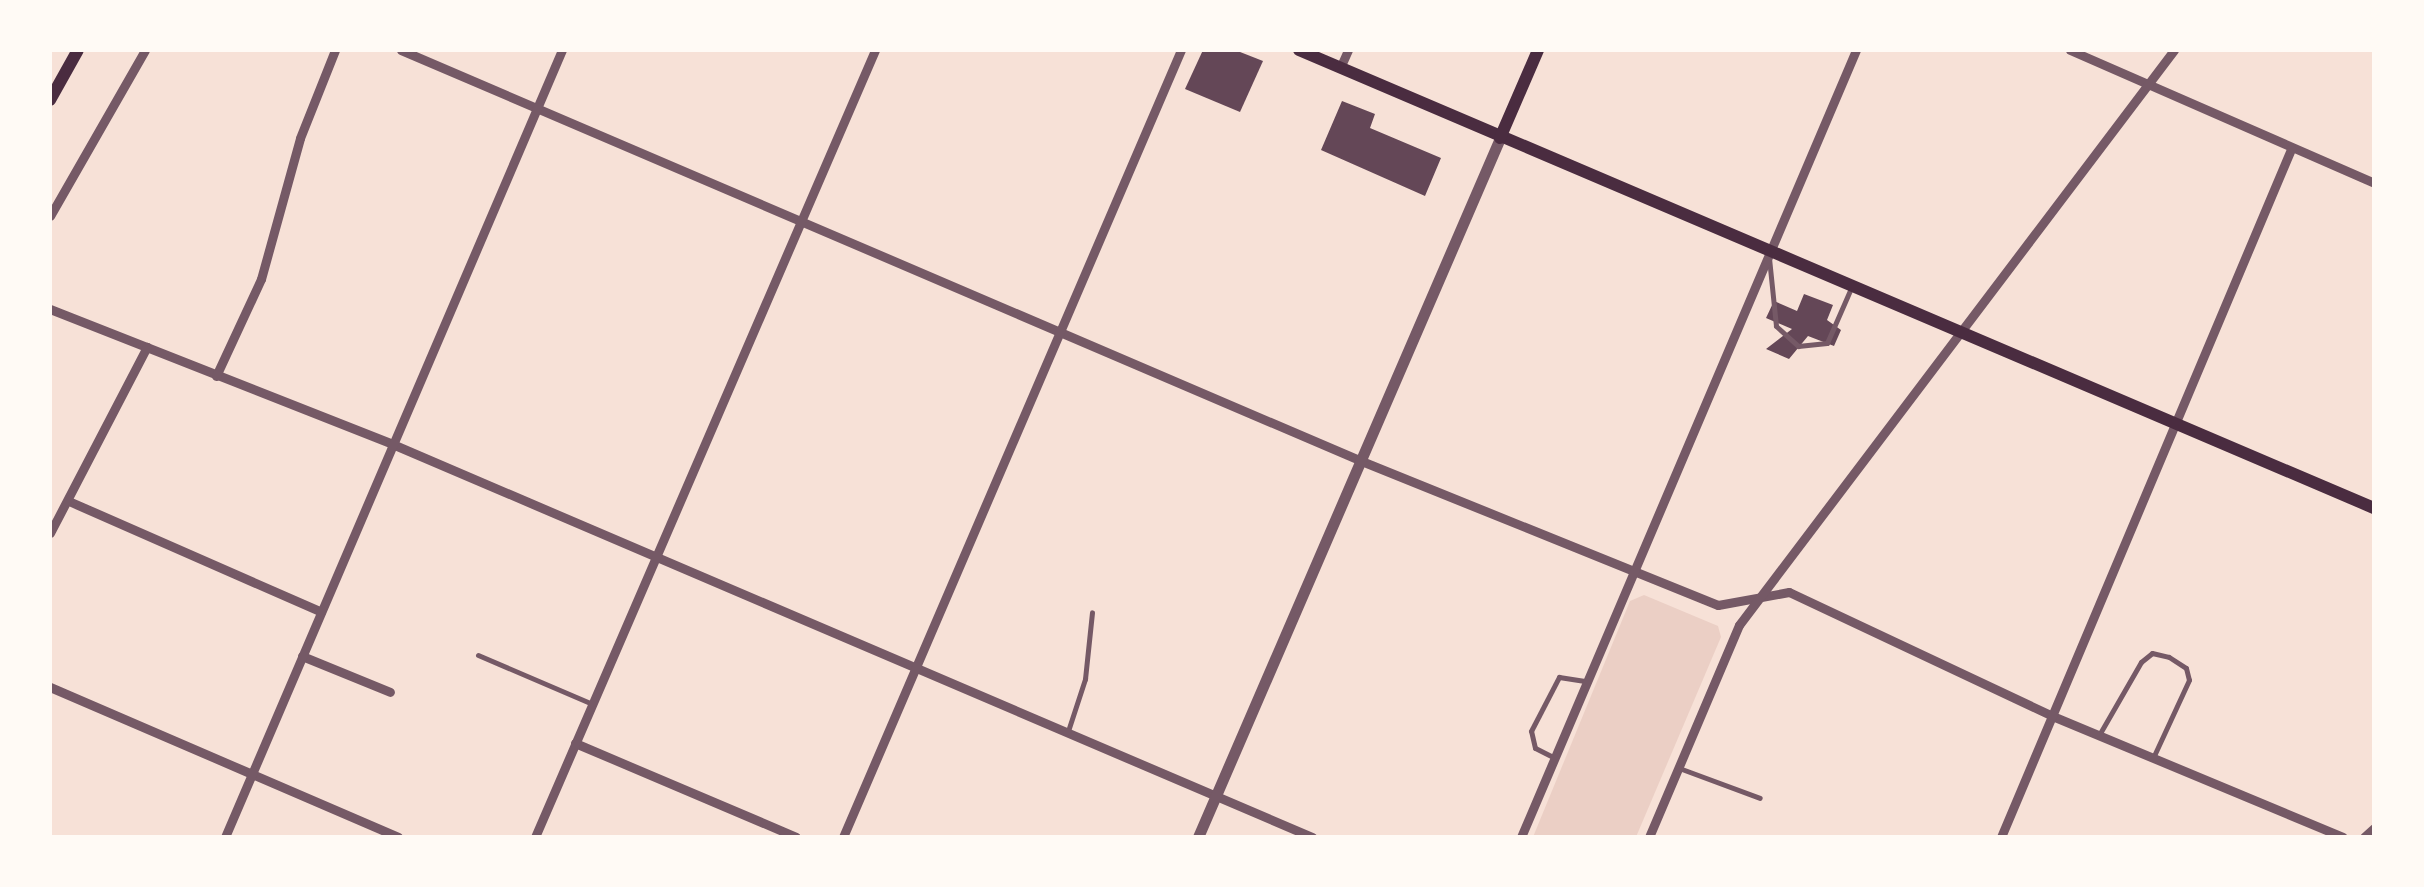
<!DOCTYPE html>
<style>
body{margin:0}
#map{position:relative;width:2424px;height:887px;overflow:hidden;background:#f7e1d7;font-family:"Times New Roman",serif}
div>[style]{position:absolute}
.green>*{inset:0;background:#ebcfc5}
.building>*{inset:0;background:#644757}
.service>*{height:5px;margin:-2.5px;padding:0 2.5px;transform-origin:2.5px;border-radius:2.5px;background:#755966}
.minor>*{height:9px;margin:-4.5px;padding:0 4.5px;transform-origin:4.5px;border-radius:4.5px;background:#755966}
.tertiary>*{height:11px;margin:-5.5px;padding:0 5.5px;transform-origin:5.5px;border-radius:5.5px;background:#755966}
.secondary>*{height:12px;margin:-6px;padding:0 6px;transform-origin:6px;border-radius:6px;background:#4a2c40}
span{translate:-50% -50%;white-space:nowrap;text-align:center;line-height:1.15;-webkit-text-stroke:10px #fffaf5;paint-order:stroke}
.frame{position:absolute;inset:0;border:52px solid #fffaf5;pointer-events:none}
</style>
<div id="map">
<div class="green">
<i style="clip-path:polygon(1644px 595px,1718px 626px,1721px 637px,1636px 837px,1533px 837px,1630px 601px)"></i>
</div>
<div class="building">
<i style="clip-path:polygon(1203px 50px,1235px 50px,1263px 61px,1240px 112px,1185px 89px)"></i>
<i style="clip-path:polygon(1342px 101px,1375px 114px,1370px 128px,1441px 158px,1425px 196px,1321px 150px)"></i>
<i style="clip-path:polygon(1804px 294px,1833px 305px,1827px 320px,1841px 330px,1834px 346px,1808px 336px,1789px 359px,1766px 349px,1792px 329px,1766px 318px,1774px 301px,1797px 311px)"></i>
</div>
<div class="service">
<i style="left:1769px;top:258px;width:68px;rotate:84.1deg"></i>
<i style="left:1776px;top:326px;width:30px;rotate:42deg"></i>
<i style="left:1798px;top:346px;width:29px;rotate:-6deg"></i>
<i style="left:1827px;top:343px;width:60px;rotate:-66.4deg"></i>
<i style="left:478px;top:655px;width:122px;rotate:23.2deg"></i>
<i style="left:1068px;top:731px;width:55px;rotate:-71.9deg"></i>
<i style="left:1085px;top:679px;width:67px;rotate:-84deg"></i>
<i style="left:2099px;top:735px;width:84px;rotate:-60.1deg"></i>
<i style="left:2141px;top:662px;width:14px;rotate:-39deg"></i>
<i style="left:2152px;top:653px;width:17px;rotate:13deg"></i>
<i style="left:2169px;top:657px;width:20px;rotate:33deg"></i>
<i style="left:2186px;top:668px;width:12px;rotate:76deg"></i>
<i style="left:2189px;top:680px;width:86px;rotate:114.8deg"></i>
<i style="left:1553px;top:757px;width:20px;rotate:-153deg"></i>
<i style="left:1535px;top:748px;width:17px;rotate:-103deg"></i>
<i style="left:1531px;top:731px;width:61px;rotate:-62.6deg"></i>
<i style="left:1559px;top:677px;width:26px;rotate:9deg"></i>
<i style="left:1679px;top:768px;width:86px;rotate:20.3deg"></i>
</div>
<div class="minor">
<i style="left:401px;top:50px;width:1042px;rotate:23.17deg"></i>
<i style="left:1359px;top:460px;width:387px;rotate:22deg"></i>
<i style="left:1718px;top:605px;width:72px;rotate:-10.4deg"></i>
<i style="left:1789px;top:592px;width:289px;rotate:25.2deg"></i>
<i style="left:2050px;top:715px;width:317px;rotate:22.6deg"></i>
<i style="left:2070px;top:50px;width:332px;rotate:23.6deg"></i>
<i style="left:1340px;top:68px;width:20px;rotate:-66deg"></i>
<i style="left:50px;top:216px;width:191px;rotate:-60.2deg"></i>
<i style="left:50px;top:309px;width:365px;rotate:21.5deg"></i>
<i style="left:390px;top:443px;width:1003px;rotate:23.14deg"></i>
<i style="left:216px;top:376px;width:107px;rotate:-65.1deg"></i>
<i style="left:261px;top:279px;width:146px;rotate:-74.5deg"></i>
<i style="left:300px;top:138px;width:95px;rotate:-68.3deg"></i>
<i style="left:71px;top:502px;width:273px;rotate:23.7deg"></i>
<i style="left:50px;top:533px;width:210px;rotate:-62.5deg"></i>
<i style="left:302px;top:656px;width:95px;rotate:22.2deg"></i>
<i style="left:50px;top:687px;width:379px;rotate:23.3deg"></i>
<i style="left:575px;top:743px;width:240px;rotate:23deg"></i>
<i style="left:225px;top:837px;width:856px;rotate:-66.82deg"></i>
<i style="left:535px;top:837px;width:857px;rotate:-66.63deg"></i>
<i style="left:843px;top:837px;width:857px;rotate:-66.76deg"></i>
<i style="left:1521px;top:837px;width:855px;rotate:-66.94deg"></i>
<i style="left:1649px;top:837px;width:230px;rotate:-67deg"></i>
<i style="left:1739px;top:625px;width:721px;rotate:-52.89deg"></i>
<i style="left:2001px;top:837px;width:747px;rotate:-67.14deg"></i>
<i style="left:2364px;top:837px;width:13px;rotate:-42deg"></i>
</div>
<div class="tertiary">
<i style="left:1198px;top:837px;width:761px;rotate:-66.63deg"></i>
</div>
<div class="secondary">
<i style="left:1299px;top:50px;width:1168px;rotate:23.08deg"></i>
<i style="left:50px;top:100px;width:57px;rotate:-60.8deg"></i>
<i style="left:1500px;top:138px;width:96px;rotate:-66.6deg"></i>
</div>
<div class="frame"></div>
</div>
